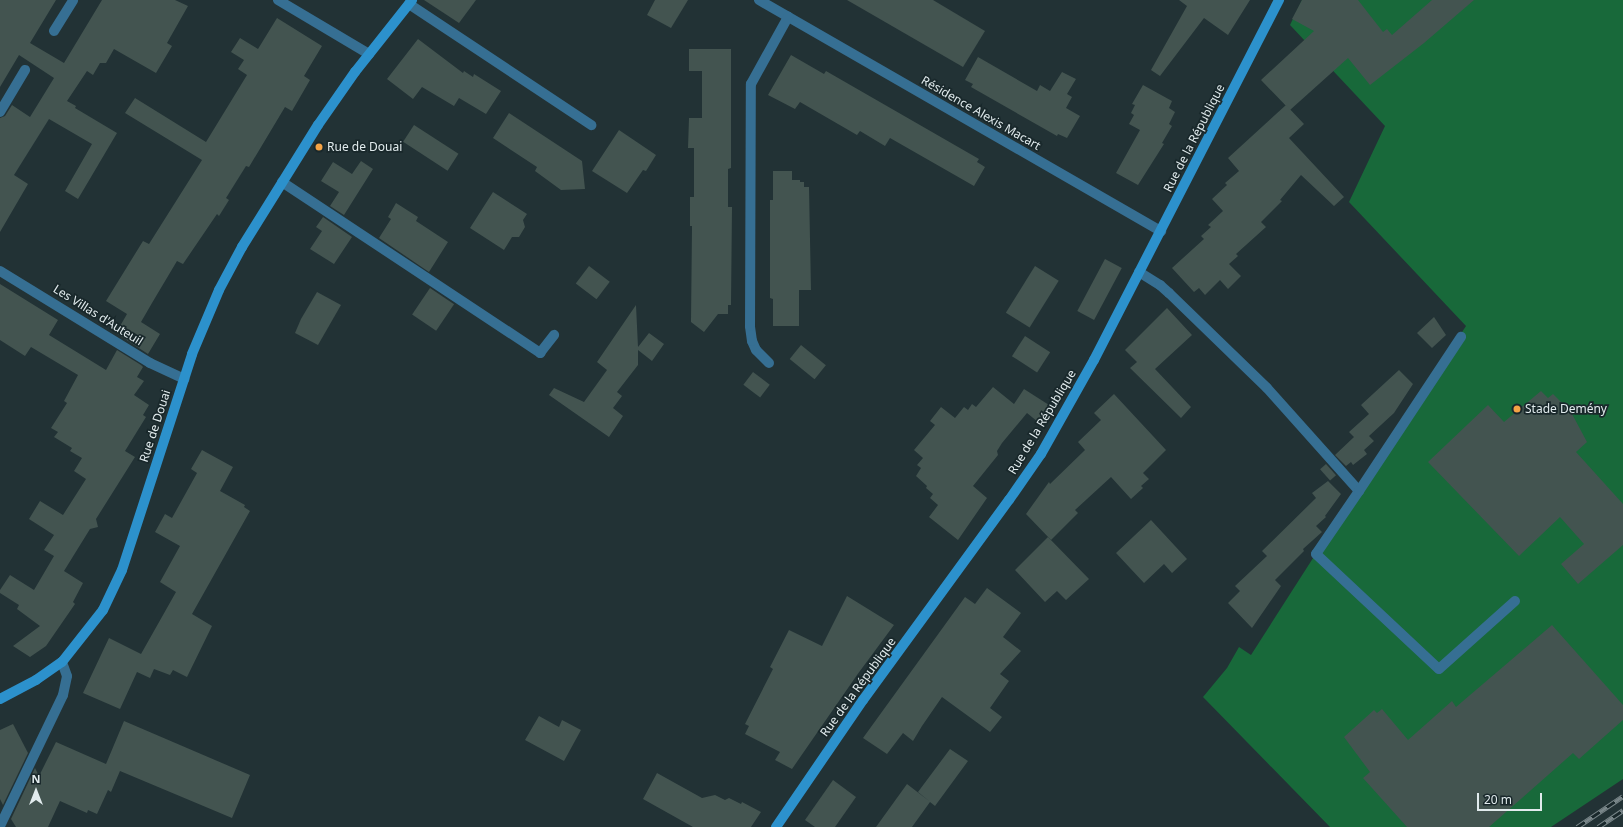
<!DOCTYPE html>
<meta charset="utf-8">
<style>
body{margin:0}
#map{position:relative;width:1623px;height:827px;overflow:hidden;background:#223235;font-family:"Noto Sans",sans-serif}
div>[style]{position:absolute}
.green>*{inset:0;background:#18693a}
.building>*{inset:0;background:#435450;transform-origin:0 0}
.lane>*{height:10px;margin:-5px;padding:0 5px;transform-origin:5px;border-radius:5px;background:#366f93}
.street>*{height:10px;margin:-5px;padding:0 5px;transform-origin:5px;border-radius:5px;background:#366f93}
.secondary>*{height:10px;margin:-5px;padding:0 5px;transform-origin:5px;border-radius:5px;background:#2c91cc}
.rail>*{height:4.5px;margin-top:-2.25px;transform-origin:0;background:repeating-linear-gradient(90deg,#19282b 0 9px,#798689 0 18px);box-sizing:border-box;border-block:1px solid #798689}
.dots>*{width:11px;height:11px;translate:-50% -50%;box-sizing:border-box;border:2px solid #19282b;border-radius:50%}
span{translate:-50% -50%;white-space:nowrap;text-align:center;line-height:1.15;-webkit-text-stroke:3.5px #19282b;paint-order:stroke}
.street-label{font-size:12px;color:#e1ebed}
.poi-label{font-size:12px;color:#e1ebed}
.left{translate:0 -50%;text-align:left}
.north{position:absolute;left:16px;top:771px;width:40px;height:40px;-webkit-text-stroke:3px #19282b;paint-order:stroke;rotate:0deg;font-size:11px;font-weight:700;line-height:16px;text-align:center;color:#e1ebed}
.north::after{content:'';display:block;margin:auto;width:14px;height:18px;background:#e1ebed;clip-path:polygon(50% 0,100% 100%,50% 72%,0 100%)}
.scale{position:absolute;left:1477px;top:793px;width:65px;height:18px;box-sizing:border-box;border:2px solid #e1ebed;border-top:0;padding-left:5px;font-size:12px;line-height:14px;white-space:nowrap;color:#e1ebed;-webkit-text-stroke:3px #19282b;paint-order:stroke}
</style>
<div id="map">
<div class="green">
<i style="clip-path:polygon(1302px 0,1623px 0,1623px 779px,1551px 827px,1330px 827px,1203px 697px,1227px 668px,1239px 647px,1251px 655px,1356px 491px,1466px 326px,1349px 202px,1385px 126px,1290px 25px)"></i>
</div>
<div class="building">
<i style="clip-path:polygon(0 0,56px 0,30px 43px,64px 63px,102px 0,175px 0,188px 6px,167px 43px,172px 46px,156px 73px,114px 49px,106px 63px,100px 63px,93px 75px,87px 71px,67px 101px,76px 106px,75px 108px,117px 133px,78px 199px,65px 191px,92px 144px,49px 119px,14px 175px,28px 184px,0 232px,0 118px,5px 116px,12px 105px,30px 117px,54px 78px,19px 55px,0 87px)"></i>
<i style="clip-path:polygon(424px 0,476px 0,459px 23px)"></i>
<i style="clip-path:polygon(655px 0,688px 0,671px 28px,647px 15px)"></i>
<i style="clip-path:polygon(847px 0,933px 0,985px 31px,963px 67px)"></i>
<i style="clip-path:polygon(1179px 0,1250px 0,1228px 35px,1204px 18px,1160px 76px,1151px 70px,1187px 6px)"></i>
<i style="clip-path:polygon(1302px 0,1358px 0,1383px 32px,1387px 29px,1392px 35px,1432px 0,1474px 0,1424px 43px,1370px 85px,1348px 58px,1290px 110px,1261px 80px,1314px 31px,1292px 19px)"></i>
<i style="clip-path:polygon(277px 18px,322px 46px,304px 76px,310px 80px,292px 111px,285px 107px,249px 167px,246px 166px,226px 198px,229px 200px,219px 216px,217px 214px,183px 264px,177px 261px,152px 303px,141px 322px,160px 334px,148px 354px,116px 333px,127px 314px,106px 301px,143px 241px,149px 244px,202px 160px,125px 113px,135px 98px,206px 142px,247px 75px,238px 69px,244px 60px,231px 52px,240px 38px,258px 49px)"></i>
<i style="clip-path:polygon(418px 39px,463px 73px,464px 71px,473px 77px,474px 74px,501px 91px,486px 114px,459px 98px,454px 106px,422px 87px,413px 99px,387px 79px)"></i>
<i style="clip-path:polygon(689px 49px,731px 49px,731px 168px,728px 169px,728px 207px,732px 207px,731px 305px,728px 305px,728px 314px,718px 314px,704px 332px,691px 322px,692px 226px,690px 226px,690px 197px,694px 197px,694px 148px,688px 148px,689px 118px,702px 118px,702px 71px,689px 71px)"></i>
<i style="clip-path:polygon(791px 55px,824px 74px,826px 71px,979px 159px,977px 162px,985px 167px,974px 186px,890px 138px,885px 146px,860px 131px,857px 135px,800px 102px,795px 109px,768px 95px)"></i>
<i style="clip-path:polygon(978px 57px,1037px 91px,1040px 85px,1050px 91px,1062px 72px,1076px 79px,1067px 94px,1072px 97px,1066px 108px,1080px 116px,1067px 138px,1058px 134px,1057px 136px,971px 87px,973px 84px,965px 80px)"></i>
<i style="clip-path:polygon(1143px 85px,1172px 101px,1169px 108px,1175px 112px,1169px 124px,1172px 126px,1162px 143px,1164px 144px,1138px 185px,1116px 173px,1140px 130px,1129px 124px,1134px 115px,1131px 113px,1135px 105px,1132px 104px)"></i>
<i style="clip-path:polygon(1286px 105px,1304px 124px,1289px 138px,1344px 197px,1334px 206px,1301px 175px,1280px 200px,1282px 201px,1261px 222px,1266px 227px,1236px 254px,1238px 256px,1229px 264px,1241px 276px,1228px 289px,1220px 280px,1205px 295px,1199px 288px,1194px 292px,1172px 268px,1204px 239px,1201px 236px,1211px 227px,1208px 225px,1223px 211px,1212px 199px,1227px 185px,1225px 183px,1239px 171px,1228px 158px)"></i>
<i style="clip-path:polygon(509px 113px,582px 161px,585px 189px,561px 190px,535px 171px,537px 167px,493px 138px)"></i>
<i style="left:414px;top:125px;width:53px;height:20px;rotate:33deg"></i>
<i style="clip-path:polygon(619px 130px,656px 155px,646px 171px,643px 170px,627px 193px,592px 171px)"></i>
<i style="clip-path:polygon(361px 161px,373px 169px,344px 215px,330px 206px,339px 192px,321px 181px,333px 162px,352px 174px)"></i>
<i style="clip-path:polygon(773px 171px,792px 171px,792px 180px,800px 180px,800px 182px,804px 182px,804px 187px,809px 187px,811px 290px,799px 290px,799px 326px,773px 326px,773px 299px,770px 298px,770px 200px,773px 200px)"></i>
<i style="clip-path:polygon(493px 192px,527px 214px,523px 220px,525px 227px,519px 237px,512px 237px,504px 250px,470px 228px)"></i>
<i style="clip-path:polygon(396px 203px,418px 217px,416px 221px,448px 242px,429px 272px,379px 238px,391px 219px,388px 217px)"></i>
<i style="clip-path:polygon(323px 217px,352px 237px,334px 264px,310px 249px,322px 231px,316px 227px)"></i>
<i style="left:1105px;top:259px;width:19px;height:59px;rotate:28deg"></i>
<i style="left:589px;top:266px;width:26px;height:22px;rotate:37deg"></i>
<i style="left:1035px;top:266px;width:28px;height:55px;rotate:32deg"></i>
<i style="clip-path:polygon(0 284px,58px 320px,49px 335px,106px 370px,117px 350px,141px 365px,143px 367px,137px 377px,144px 381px,134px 395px,149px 405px,143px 415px,146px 417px,125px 451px,135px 457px,96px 519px,98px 527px,90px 529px,64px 571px,83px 583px,73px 602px,75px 604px,46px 646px,30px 657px,13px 646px,40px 626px,17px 609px,19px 605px,0 593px,0 590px,10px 575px,34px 590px,54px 556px,44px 550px,54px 535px,29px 519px,40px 501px,63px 515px,86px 479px,74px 471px,82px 458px,70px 451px,72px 448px,54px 437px,58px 432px,51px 428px,67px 403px,64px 401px,78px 375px,31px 347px,25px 356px,0 340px)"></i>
<i style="left:430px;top:288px;width:29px;height:32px;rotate:34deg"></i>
<i style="clip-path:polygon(317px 292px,341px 305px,318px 345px,295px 333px,301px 319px)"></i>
<i style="clip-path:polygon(636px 305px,638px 347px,649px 333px,664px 344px,652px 361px,638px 350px,638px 365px,617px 392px,622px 396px,613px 408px,623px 416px,609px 437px,549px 395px,554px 388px,584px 402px,607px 370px,597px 362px)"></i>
<i style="clip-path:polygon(1167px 308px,1192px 335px,1155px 369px,1191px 407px,1181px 418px,1130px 368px,1137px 362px,1125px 350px)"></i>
<i style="clip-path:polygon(1434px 317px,1446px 335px,1432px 348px,1417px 333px)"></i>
<i style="left:1025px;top:336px;width:30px;height:24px;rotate:33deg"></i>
<i style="left:801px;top:345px;width:32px;height:18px;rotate:39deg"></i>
<i style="clip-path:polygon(1399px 370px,1413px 384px,1394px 413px,1369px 436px,1374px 441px,1364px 450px,1367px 454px,1353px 465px,1351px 462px,1346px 466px,1335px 455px,1354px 437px,1349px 432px,1369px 414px,1361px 405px)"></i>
<i style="left:753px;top:372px;width:21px;height:16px;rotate:37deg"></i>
<i style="clip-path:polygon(993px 387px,1014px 404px,1024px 389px,1049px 405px,1038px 422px,1027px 413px,1002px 443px,997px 451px,998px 455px,973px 486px,987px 498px,958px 540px,929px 517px,938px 505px,930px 498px,933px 494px,926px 488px,927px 486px,916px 476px,921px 468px,917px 465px,923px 458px,914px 450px,935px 425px,930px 421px,941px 407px,955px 418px,964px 407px,968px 410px,972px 404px,976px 407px)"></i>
<i style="clip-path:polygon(1541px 391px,1548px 398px,1553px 394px,1571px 412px,1587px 442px,1576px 452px,1623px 504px,1623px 545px,1578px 584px,1561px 564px,1584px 544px,1560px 517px,1519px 556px,1428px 462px,1488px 405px,1504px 422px)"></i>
<i style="clip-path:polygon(1114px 394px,1166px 450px,1143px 473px,1149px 479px,1141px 486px,1143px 488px,1131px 499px,1111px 477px,1075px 510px,1078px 513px,1051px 540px,1026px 514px,1049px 482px,1050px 484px,1085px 450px,1078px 442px,1101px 420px,1094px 413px)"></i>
<i style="clip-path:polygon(202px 450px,233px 467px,220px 491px,245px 505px,244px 507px,250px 511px,192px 614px,212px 626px,187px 677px,173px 670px,170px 675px,154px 669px,150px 678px,137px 672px,120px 709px,83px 693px,109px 638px,141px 654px,176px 592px,160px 582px,180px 546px,155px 532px,165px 514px,172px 518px,197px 473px,191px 469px)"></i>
<i style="left:1326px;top:464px;width:15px;height:8px;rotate:48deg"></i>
<i style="clip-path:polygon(1328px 481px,1341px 494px,1325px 516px,1326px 517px,1316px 526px,1322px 532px,1303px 549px,1304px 551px,1275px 580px,1281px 586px,1252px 628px,1228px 603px,1240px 591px,1235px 586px,1267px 556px,1262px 551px,1316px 498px,1312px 493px)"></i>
<i style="clip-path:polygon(1151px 520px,1187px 559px,1172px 573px,1164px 564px,1144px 583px,1116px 553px)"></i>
<i style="clip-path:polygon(1048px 537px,1089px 579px,1066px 600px,1057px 591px,1045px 602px,1015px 570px)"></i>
<i style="clip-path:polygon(987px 588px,1021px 613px,1003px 637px,1021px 651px,1000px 674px,1009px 681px,990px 708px,1002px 717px,990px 732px,942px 697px,922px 726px,913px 741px,903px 733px,887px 754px,863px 738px,965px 597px,975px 604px)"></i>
<i style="clip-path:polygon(847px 596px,894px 625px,857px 675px,792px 769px,775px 760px,780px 752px,745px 734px,749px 726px,745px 724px,773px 669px,770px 667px,789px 630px,822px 646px)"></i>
<i style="clip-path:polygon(1552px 625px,1623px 705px,1623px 720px,1579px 759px,1573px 753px,1489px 827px,1407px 827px,1363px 778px,1370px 772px,1344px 737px,1374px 710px,1377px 713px,1382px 709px,1408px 740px,1452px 701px,1456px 707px)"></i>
<i style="clip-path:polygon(539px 716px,559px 727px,562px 720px,581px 730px,564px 761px,525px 740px)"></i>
<i style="clip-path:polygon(124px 721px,250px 775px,232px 818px,120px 771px,111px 792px,108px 790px,97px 814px,88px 810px,87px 813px,60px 801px,48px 827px,16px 827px,11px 819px,35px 768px,39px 776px,56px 742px,106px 764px)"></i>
<i style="clip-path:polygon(13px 724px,28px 753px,3px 805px,0 799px,0 730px)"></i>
<i style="clip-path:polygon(950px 749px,968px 761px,935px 806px,930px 802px,912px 827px,876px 827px,907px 784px,929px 801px,918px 792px)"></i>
<i style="clip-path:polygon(657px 773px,702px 798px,715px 795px,725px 800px,729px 798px,741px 804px,742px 802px,761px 812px,751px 827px,693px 827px,643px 799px)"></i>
<i style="clip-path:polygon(833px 780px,856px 797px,835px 827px,815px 827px,805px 820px)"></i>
</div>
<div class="lane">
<i style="left:409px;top:4px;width:219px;rotate:33.6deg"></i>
<i style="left:282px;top:182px;width:310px;rotate:33.5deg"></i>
<i style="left:540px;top:353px;width:23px;rotate:-52deg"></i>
</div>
<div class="street">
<i style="left:278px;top:0;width:106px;rotate:30.7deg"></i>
<i style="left:759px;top:0;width:464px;rotate:29.9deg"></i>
<i style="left:54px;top:31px;width:36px;rotate:-58deg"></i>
<i style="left:0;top:112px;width:49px;rotate:-59.2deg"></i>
<i style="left:0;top:271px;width:176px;rotate:31.5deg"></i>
<i style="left:150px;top:363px;width:38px;rotate:25deg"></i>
<i style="left:1139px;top:272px;width:25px;rotate:32deg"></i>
<i style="left:1160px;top:285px;width:12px;rotate:42deg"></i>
<i style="left:1169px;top:293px;width:136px;rotate:44.1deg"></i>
<i style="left:1267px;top:388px;width:138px;rotate:48.2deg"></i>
<i style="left:1359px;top:491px;width:76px;rotate:124.3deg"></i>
<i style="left:1316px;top:554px;width:168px;rotate:43.1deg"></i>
<i style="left:1439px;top:669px;width:102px;rotate:-41.8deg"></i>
<i style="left:769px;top:363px;width:18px;rotate:-135deg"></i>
<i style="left:756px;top:350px;width:10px;rotate:-114deg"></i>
<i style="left:752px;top:341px;width:15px;rotate:-98deg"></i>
<i style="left:750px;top:326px;width:242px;rotate:-89.8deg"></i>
<i style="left:751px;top:84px;width:77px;rotate:-61.1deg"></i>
<i style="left:1359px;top:491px;width:185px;rotate:-56.5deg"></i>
<i style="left:0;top:826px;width:145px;rotate:-64.3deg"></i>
<i style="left:63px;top:695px;width:19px;rotate:-78deg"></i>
<i style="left:67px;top:676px;width:15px;rotate:-110deg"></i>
</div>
<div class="secondary">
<i style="left:0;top:699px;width:41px;rotate:-27.8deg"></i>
<i style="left:36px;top:680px;width:32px;rotate:-35deg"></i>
<i style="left:62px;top:662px;width:66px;rotate:-51.7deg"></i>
<i style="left:103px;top:610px;width:44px;rotate:-64.6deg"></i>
<i style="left:122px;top:570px;width:227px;rotate:-72deg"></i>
<i style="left:192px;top:354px;width:69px;rotate:-67.1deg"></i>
<i style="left:219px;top:290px;width:49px;rotate:-61.9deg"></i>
<i style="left:242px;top:247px;width:144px;rotate:-58.1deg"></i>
<i style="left:318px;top:125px;width:65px;rotate:-55.1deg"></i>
<i style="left:355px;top:72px;width:92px;rotate:-51.6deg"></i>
<i style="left:776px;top:827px;width:154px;rotate:-55.6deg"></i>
<i style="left:863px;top:700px;width:248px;rotate:-53.9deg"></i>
<i style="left:1009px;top:500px;width:56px;rotate:-55.2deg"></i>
<i style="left:1041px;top:454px;width:108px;rotate:-60.6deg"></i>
<i style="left:1094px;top:360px;width:405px;rotate:-62.8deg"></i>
</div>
<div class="rail">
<i style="left:1577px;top:827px;width:55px;rotate:-34deg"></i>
<i style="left:1598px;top:827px;width:30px;rotate:-34deg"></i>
</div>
<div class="dots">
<i style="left:319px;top:147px;background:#f5a345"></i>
<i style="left:1517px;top:409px;background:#f5a345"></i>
</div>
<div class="street-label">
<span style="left:981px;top:113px;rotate:30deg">Résidence Alexis Macart</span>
<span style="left:1194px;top:138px;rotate:-63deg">Rue de la République</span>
<span style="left:98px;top:315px;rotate:32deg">Les Villas d'Auteuil</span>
<span style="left:1042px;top:422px;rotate:-59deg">Rue de la République</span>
<span style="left:155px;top:426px;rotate:-72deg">Rue de Douai</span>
<span style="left:858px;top:687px;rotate:-54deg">Rue de la République</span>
</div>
<div class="poi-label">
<span class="left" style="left:327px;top:147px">Rue de Douai</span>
<span class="left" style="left:1525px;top:409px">Stade Demény</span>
</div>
<div class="north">N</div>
<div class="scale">20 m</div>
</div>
